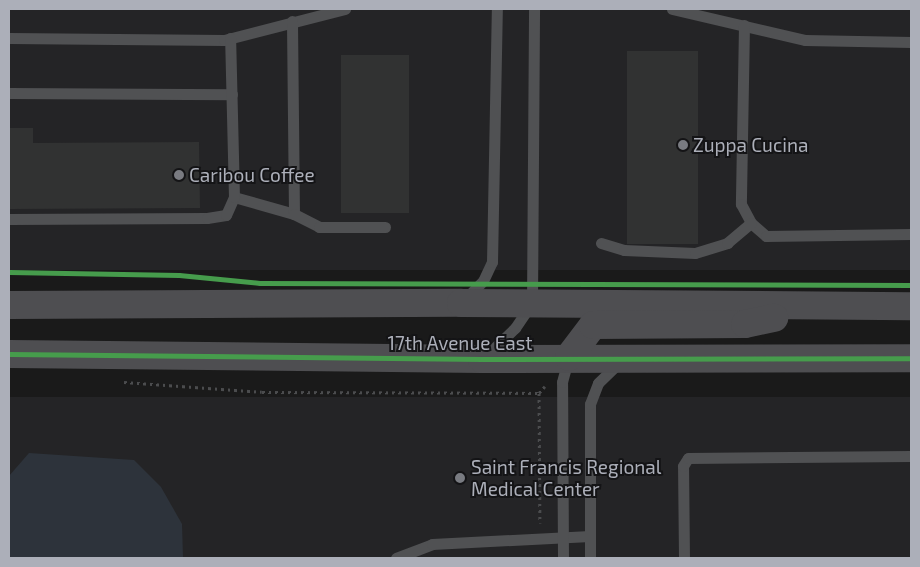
<!DOCTYPE html>
<style>
body{margin:0}
#map{position:relative;width:920px;height:567px;overflow:hidden;background:#1a1a1a;font-family:"Exo 2",sans-serif}
div>[style]{position:absolute}
.built>*{inset:0;background:#242426;transform-origin:0 0}
.water>*{inset:0;background:#2d333b}
.building>*{inset:0;background:#313232;transform-origin:0 0}
.path>*{height:3px;margin-top:-1.5px;transform-origin:0;background:repeating-linear-gradient(90deg,#4b4c4e 0 2.5px,transparent 0 6.5px)}
.lane>*{height:11px;margin:-5.5px;padding:0 5.5px;transform-origin:5.5px;border-radius:5.5px;background:#505153}
.secondary>*{height:28px;margin:-14px;padding:0 14px;transform-origin:14px;border-radius:14px;background:#4e4e51}
.cycleway>*{height:5px;margin:-2.5px;padding:0 2.5px;transform-origin:2.5px;border-radius:2.5px;background:#469c4c}
.dots>*{width:14px;height:14px;translate:-50% -50%;box-sizing:border-box;border:2px solid #141416;border-radius:50%}
span{translate:-50% -50%;white-space:nowrap;text-align:center;line-height:1.15;-webkit-text-stroke:4px #141416;paint-order:stroke}
.poi-label{font-size:19px;color:#acafb9}
.left{translate:0 -50%;text-align:left}
.street-label{font-size:19px;color:#acafb9}
.frame{position:absolute;inset:0;border:10px solid #acafb9;pointer-events:none}
</style>
<div id="map">
<div class="built">
<i style="left:9px;top:9px;width:902px;height:261px"></i>
<i style="left:911px;top:397px;width:161px;height:902px;rotate:90deg"></i>
</div>
<div class="water">
<i style="clip-path:polygon(29px 453px,134px 460px,161px 487px,182px 524px,183px 558px,9px 558px,9px 476px)"></i>
</div>
<div class="building">
<i style="left:627px;top:51px;width:71px;height:193px"></i>
<i style="left:341px;top:55px;width:68px;height:158px"></i>
<i style="clip-path:polygon(9px 128px,33px 128px,33px 143px,199px 142px,200px 208px,9px 209px)"></i>
</div>
<div class="path">
<i style="left:124px;top:382px;width:138px;rotate:4.1deg"></i>
<i style="left:262px;top:392px;width:277px;rotate:0.2deg"></i>
<i style="left:539px;top:393px;width:9px;rotate:-49deg"></i>
<i style="left:539px;top:393px;width:130px;rotate:89.6deg"></i>
</div>
<div class="lane">
<i style="left:672px;top:9px;width:137px;rotate:13.1deg"></i>
<i style="left:805px;top:40px;width:106px;rotate:1.1deg"></i>
<i style="left:744px;top:25px;width:179px;rotate:91deg"></i>
<i style="left:741px;top:204px;width:21px;rotate:62deg"></i>
<i style="left:751px;top:223px;width:20px;rotate:41deg"></i>
<i style="left:766px;top:236px;width:145px;rotate:-0.8deg"></i>
<i style="left:9px;top:38px;width:215px;rotate:0.5deg"></i>
<i style="left:224px;top:40px;width:125px;rotate:-14.4deg"></i>
<i style="left:9px;top:93px;width:223px;rotate:0.3deg"></i>
<i style="left:234px;top:197px;width:62px;rotate:15.8deg"></i>
<i style="left:294px;top:214px;width:193px;rotate:-90.6deg"></i>
<i style="left:294px;top:214px;width:28px;rotate:27deg"></i>
<i style="left:319px;top:227px;width:66px"></i>
<i style="left:9px;top:219px;width:198px;rotate:-0.3deg"></i>
<i style="left:207px;top:218px;width:19px;rotate:-9deg"></i>
<i style="left:226px;top:215px;width:20px;rotate:-66deg"></i>
<i style="left:234px;top:197px;width:159px;rotate:-91.4deg"></i>
<i style="left:601px;top:243px;width:24px;rotate:17deg"></i>
<i style="left:624px;top:250px;width:71px;rotate:2.4deg"></i>
<i style="left:695px;top:253px;width:34px;rotate:-17deg"></i>
<i style="left:727px;top:243px;width:31px;rotate:-40deg"></i>
<i style="left:464px;top:300px;width:27px;rotate:-45deg"></i>
<i style="left:483px;top:281px;width:21px;rotate:-65deg"></i>
<i style="left:492px;top:262px;width:253px;rotate:-88.9deg"></i>
<i style="left:487px;top:355px;width:39px;rotate:-44deg"></i>
<i style="left:515px;top:328px;width:30px;rotate:-56deg"></i>
<i style="left:532px;top:303px;width:294px;rotate:-89.6deg"></i>
<i style="left:396px;top:558px;width:39px;rotate:-21deg"></i>
<i style="left:432px;top:544px;width:158px;rotate:-2.9deg"></i>
<i style="left:563px;top:558px;width:176px;rotate:-90.3deg"></i>
<i style="left:562px;top:382px;width:24px;rotate:-75deg"></i>
<i style="left:590px;top:558px;width:154px;rotate:-90deg"></i>
<i style="left:590px;top:404px;width:22px;rotate:-69deg"></i>
<i style="left:598px;top:383px;width:29px;rotate:-44deg"></i>
<i style="left:684px;top:558px;width:92px;rotate:-90.6deg"></i>
<i style="left:683px;top:466px;width:9px;rotate:-58deg"></i>
<i style="left:688px;top:458px;width:223px;rotate:-0.5deg"></i>
</div>
<div class="secondary">
<i style="left:9px;top:305px;width:452px;rotate:-0.3deg"></i>
<i style="left:461px;top:303px;width:450px;rotate:0.4deg"></i>
<i style="left:9px;top:354px;width:473px;rotate:0.6deg"></i>
<i style="left:482px;top:359px;width:429px;rotate:-0.1deg"></i>
<i style="left:569px;top:357px;width:40px;rotate:-53deg"></i>
<i style="left:593px;top:325px;width:152px;rotate:-0.4deg"></i>
<i style="left:745px;top:324px;width:30px;rotate:-12deg"></i>
</div>
<div class="cycleway">
<i style="left:9px;top:272px;width:170px;rotate:1deg"></i>
<i style="left:179px;top:275px;width:81px;rotate:5.6deg"></i>
<i style="left:260px;top:283px;width:651px;rotate:0.18deg"></i>
<i style="left:9px;top:354px;width:473px;rotate:0.6deg"></i>
<i style="left:482px;top:359px;width:429px;rotate:-0.1deg"></i>
</div>
<div class="dots">
<i style="left:683px;top:145px;background:#797b81"></i>
<i style="left:179px;top:175px;background:#797b81"></i>
<i style="left:460px;top:478px;background:#797b81"></i>
</div>
<div class="poi-label">
<span class="left" style="left:693px;top:145px">Zuppa Cucina</span>
<span class="left" style="left:189px;top:175px">Caribou Coffee</span>
<span class="left" style="left:471px;top:478px">Saint Francis Regional<br>Medical Center</span>
</div>
<div class="street-label">
<span style="left:460px;top:343px">17th Avenue East</span>
</div>
<div class="frame"></div>
</div>
